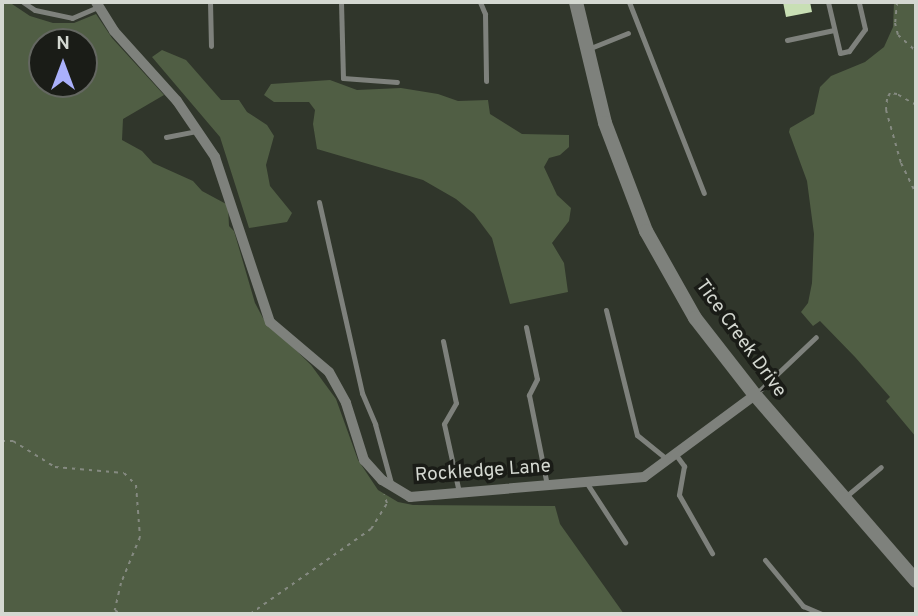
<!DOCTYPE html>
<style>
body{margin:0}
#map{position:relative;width:918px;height:616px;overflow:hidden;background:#30362b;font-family:Overpass,sans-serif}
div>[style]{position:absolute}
.green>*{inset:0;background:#505e44}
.building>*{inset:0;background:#c8dfb4}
.path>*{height:2px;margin-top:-1px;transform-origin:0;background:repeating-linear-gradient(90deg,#858a81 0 3.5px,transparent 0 8.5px)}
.service>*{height:5px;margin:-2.5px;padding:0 2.5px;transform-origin:2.5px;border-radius:2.5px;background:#7e817c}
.minor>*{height:10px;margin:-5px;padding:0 5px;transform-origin:5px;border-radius:5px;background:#7e817c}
.tertiary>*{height:14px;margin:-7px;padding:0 7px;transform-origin:7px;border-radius:7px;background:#7e817c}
span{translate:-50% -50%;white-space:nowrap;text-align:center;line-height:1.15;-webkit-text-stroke:7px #1a1c17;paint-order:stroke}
.street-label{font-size:19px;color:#d4d8d1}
.frame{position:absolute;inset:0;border:4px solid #d4d8d1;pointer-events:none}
.north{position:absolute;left:28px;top:28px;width:70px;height:70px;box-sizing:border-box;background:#1a1c17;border:2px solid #646761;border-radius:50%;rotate:0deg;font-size:19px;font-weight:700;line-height:28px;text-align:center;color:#d4d8d1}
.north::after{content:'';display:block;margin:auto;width:24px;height:32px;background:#aab0fb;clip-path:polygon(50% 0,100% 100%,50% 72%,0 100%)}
</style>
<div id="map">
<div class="green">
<i style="clip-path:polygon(evenodd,2px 2px,9px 2px,30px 16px,53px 23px,74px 23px,96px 14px,112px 38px,164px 95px,123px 119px,122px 140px,142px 151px,153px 163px,193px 181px,202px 191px,228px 205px,229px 226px,234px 231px,255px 303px,263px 318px,311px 365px,336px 399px,358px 460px,378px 490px,398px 502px,413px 505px,555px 506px,560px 524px,624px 614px,2px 614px,2px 2px,42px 42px,84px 42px,84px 84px,42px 84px,42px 42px)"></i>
<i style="clip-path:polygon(894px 2px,916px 2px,916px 437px,886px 401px,890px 397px,855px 357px,820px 321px,813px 326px,801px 312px,808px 303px,812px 283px,814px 234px,807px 181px,789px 132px,790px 128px,814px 114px,820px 87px,831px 76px,865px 62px,884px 47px,893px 27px)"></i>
<i style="clip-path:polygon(162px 50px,186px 60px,221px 100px,239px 100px,247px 112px,267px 125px,274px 136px,266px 165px,270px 186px,292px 213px,287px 222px,249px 228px,220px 137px,152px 57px)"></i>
<i style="clip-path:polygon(330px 80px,357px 90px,401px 88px,438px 94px,458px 101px,488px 100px,490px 114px,522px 134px,569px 135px,569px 147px,560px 155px,549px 158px,544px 167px,557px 195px,571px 208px,569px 221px,552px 243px,564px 263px,568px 292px,510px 304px,492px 238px,474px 214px,456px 199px,423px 180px,317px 149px,313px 124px,315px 110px,309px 102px,274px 102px,264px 95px,271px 84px)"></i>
</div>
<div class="building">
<i style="clip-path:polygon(783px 2px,810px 2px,812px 12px,786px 17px)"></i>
</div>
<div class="path">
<i style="left:897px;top:2px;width:21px;rotate:95deg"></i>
<i style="left:895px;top:23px;width:12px;rotate:76deg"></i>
<i style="left:898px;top:35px;width:24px;rotate:42deg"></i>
<i style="left:916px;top:105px;width:22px;rotate:-150deg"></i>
<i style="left:897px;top:94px;width:7px;rotate:-172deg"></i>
<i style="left:890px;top:93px;width:7px;rotate:117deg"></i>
<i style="left:887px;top:99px;width:11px;rotate:95deg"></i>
<i style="left:886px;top:110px;width:55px;rotate:74.2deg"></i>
<i style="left:901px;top:163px;width:34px;rotate:64deg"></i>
<i style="left:2px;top:441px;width:11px"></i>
<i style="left:13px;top:441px;width:49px;rotate:31.8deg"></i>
<i style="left:55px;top:467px;width:69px;rotate:5deg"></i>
<i style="left:124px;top:473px;width:17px;rotate:45deg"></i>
<i style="left:136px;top:485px;width:52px;rotate:85.6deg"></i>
<i style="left:140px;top:537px;width:50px;rotate:112.4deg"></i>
<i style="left:121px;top:583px;width:28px;rotate:103deg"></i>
<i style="left:115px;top:610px;width:6px;rotate:39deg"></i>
<i style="left:250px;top:614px;width:148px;rotate:-35.1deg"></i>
<i style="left:371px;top:529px;width:31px;rotate:-58deg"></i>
<i style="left:387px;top:503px;width:9px;rotate:-111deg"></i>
</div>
<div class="service">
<i style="left:23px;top:2px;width:14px;rotate:34deg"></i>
<i style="left:35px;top:10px;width:38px;rotate:12deg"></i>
<i style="left:72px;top:18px;width:28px;rotate:-23deg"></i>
<i style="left:210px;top:2px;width:44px;rotate:88.7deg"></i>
<i style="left:341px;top:2px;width:76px;rotate:88.5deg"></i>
<i style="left:343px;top:78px;width:54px;rotate:4.2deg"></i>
<i style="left:480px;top:2px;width:13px;rotate:67deg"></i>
<i style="left:485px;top:14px;width:67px;rotate:89.1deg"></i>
<i style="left:629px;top:2px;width:205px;rotate:68.6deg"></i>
<i style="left:828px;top:2px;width:52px;rotate:76.8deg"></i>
<i style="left:840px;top:53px;width:9px;rotate:-13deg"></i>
<i style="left:849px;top:51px;width:27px;rotate:-54deg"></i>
<i style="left:865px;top:29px;width:28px;rotate:-103deg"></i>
<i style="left:787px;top:40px;width:48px;rotate:-12deg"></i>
<i style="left:588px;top:49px;width:43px;rotate:-21.8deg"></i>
<i style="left:166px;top:137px;width:32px;rotate:-11deg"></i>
<i style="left:319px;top:202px;width:196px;rotate:77.3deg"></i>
<i style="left:362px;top:393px;width:34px;rotate:67deg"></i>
<i style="left:375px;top:424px;width:61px;rotate:74.8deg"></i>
<i style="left:606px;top:310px;width:129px;rotate:76.1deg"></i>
<i style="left:637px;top:435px;width:40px;rotate:39deg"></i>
<i style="left:526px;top:327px;width:53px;rotate:78.1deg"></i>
<i style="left:537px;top:379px;width:18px;rotate:117deg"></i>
<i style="left:529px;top:395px;width:92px;rotate:78.7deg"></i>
<i style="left:443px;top:341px;width:63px;rotate:78.2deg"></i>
<i style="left:456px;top:403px;width:24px;rotate:120deg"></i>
<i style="left:444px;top:424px;width:70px;rotate:77.6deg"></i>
<i style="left:757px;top:393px;width:81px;rotate:-43.5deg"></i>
<i style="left:676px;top:455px;width:14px;rotate:54deg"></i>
<i style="left:684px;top:466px;width:29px;rotate:100deg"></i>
<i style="left:679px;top:495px;width:67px;rotate:60.4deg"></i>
<i style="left:586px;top:482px;width:72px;rotate:57deg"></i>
<i style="left:844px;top:498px;width:48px;rotate:-40deg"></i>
<i style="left:765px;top:560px;width:60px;rotate:50.4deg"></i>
<i style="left:803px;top:606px;width:21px;rotate:23deg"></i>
</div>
<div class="minor">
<i style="left:96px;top:2px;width:34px;rotate:58deg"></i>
<i style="left:114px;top:31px;width:94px;rotate:48deg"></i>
<i style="left:177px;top:101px;width:68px;rotate:55.8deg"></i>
<i style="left:215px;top:157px;width:174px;rotate:71.6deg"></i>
<i style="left:270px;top:322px;width:77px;rotate:40.3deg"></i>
<i style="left:329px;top:372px;width:35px;rotate:61deg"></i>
<i style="left:346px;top:403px;width:60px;rotate:72.5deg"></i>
<i style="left:364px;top:460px;width:27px;rotate:48deg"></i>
<i style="left:382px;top:480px;width:33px;rotate:31deg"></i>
<i style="left:410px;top:497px;width:235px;rotate:-4.9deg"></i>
<i style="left:644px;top:477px;width:138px;rotate:-36.5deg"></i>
</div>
<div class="tertiary">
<i style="left:576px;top:2px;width:124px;rotate:76.5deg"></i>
<i style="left:605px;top:123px;width:116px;rotate:69.2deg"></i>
<i style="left:646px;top:231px;width:100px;rotate:60.6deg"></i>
<i style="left:695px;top:318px;width:98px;rotate:52.1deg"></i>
<i style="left:755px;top:395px;width:246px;rotate:49.1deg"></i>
</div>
<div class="street-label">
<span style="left:740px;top:339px;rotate:54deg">Tice Creek Drive</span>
<span style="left:483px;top:472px;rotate:-4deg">Rockledge Lane</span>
</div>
<div class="frame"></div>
<div class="north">N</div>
</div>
